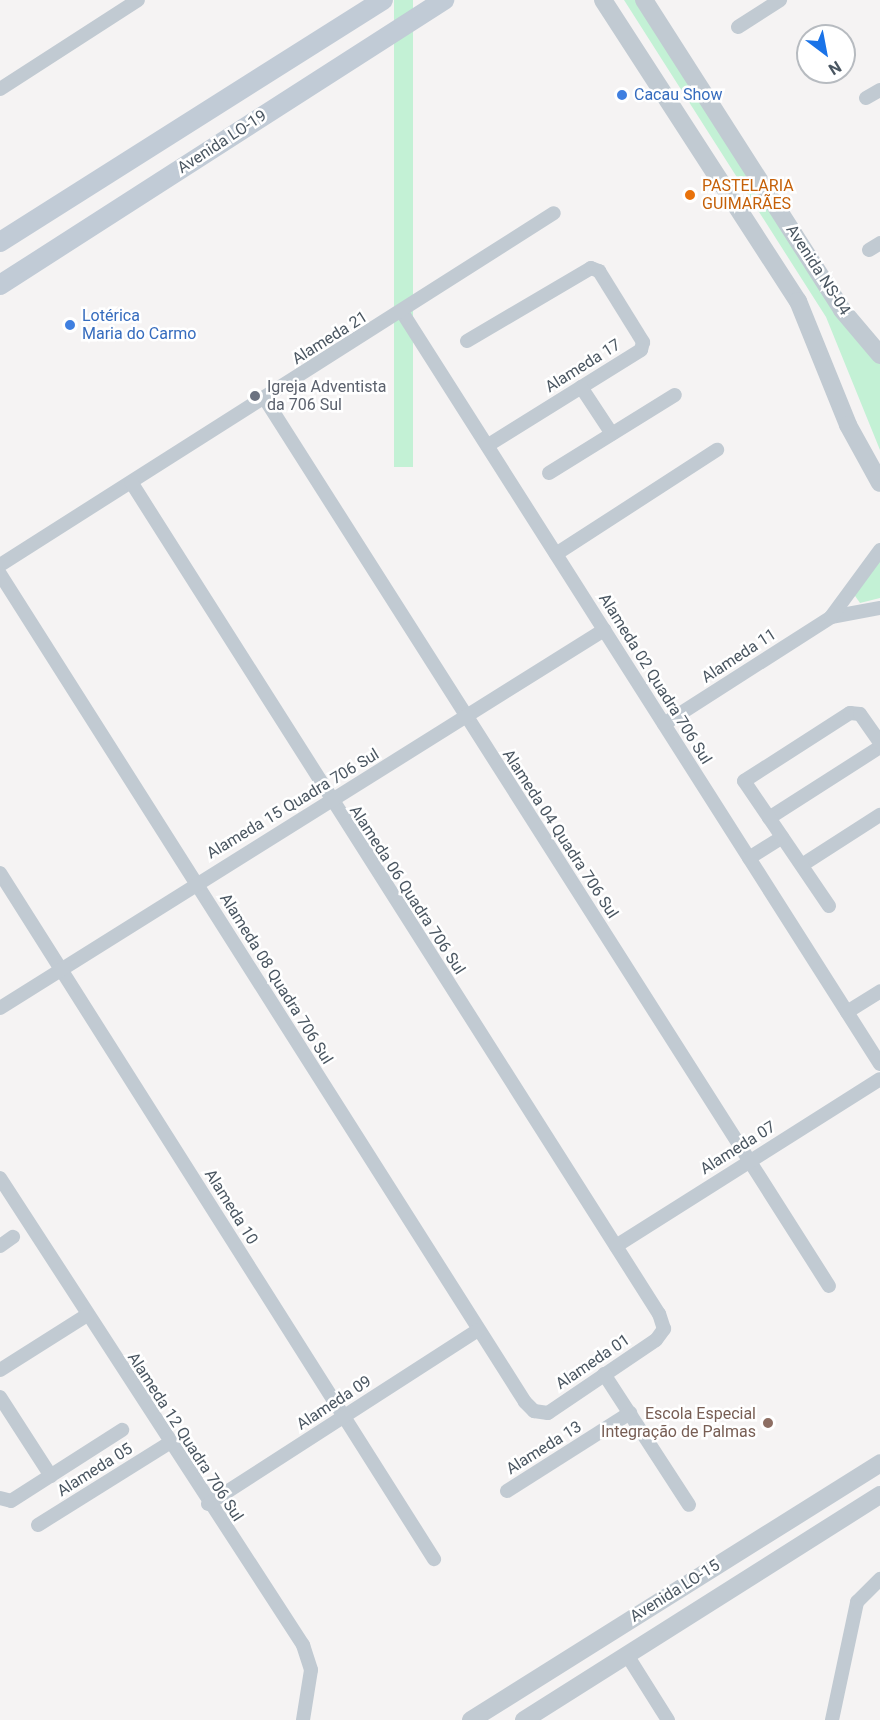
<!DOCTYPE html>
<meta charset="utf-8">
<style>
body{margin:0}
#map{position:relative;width:880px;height:1720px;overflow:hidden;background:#f5f3f3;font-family:Roboto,sans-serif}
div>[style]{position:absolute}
.green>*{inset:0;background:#c3f1d5;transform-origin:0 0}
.minor>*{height:14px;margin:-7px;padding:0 7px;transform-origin:7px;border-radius:7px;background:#c1cad2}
.tertiary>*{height:18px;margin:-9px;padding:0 9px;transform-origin:9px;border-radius:9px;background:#c1cad2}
.secondary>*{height:20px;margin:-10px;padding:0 10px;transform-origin:10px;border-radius:10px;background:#c1cbd6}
.dots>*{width:16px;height:16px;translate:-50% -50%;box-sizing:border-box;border:3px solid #fff;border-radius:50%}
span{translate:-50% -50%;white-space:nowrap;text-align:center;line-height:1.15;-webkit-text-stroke:5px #fff;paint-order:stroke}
.shop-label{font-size:16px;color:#366cbe}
.left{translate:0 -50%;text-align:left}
.street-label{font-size:16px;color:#4a5661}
.food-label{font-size:16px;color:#c56008}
.worship-label{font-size:16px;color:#5b616d}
.education-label{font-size:16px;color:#785e54}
.right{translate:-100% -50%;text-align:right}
.north{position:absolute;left:796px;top:24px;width:60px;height:60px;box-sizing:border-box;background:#fff;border:2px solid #b7bbc0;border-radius:50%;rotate:148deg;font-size:16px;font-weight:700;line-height:24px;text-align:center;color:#4a5661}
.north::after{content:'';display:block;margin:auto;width:21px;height:27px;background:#1a73e8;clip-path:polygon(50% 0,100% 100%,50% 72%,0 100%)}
</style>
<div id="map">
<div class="green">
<i style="left:394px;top:0;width:19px;height:467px"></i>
<i style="clip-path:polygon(624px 0,638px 0,880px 360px,880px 450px,826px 317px)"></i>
<i style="clip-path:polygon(880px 561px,880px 598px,860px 603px,853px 593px)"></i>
</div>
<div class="minor">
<i style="left:738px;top:27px;width:50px;rotate:-32.7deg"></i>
<i style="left:0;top:89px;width:164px;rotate:-32.8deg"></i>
<i style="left:866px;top:98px;width:16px;rotate:-30deg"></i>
<i style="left:869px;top:250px;width:13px;rotate:-32deg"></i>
<i style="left:402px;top:312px;width:891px;rotate:57.56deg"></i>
<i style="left:467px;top:341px;width:144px;rotate:-30.5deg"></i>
<i style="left:591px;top:268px;width:9px;rotate:21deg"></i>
<i style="left:599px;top:271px;width:84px;rotate:58.2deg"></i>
<i style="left:643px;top:342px;width:8px;rotate:104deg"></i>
<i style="left:641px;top:350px;width:181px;rotate:148.1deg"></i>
<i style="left:581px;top:387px;width:56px;rotate:56.6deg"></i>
<i style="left:265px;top:399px;width:1051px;rotate:57.55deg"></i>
<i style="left:549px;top:473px;width:148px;rotate:-31.8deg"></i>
<i style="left:556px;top:554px;width:192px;rotate:-32.9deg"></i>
<i style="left:0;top:565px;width:656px;rotate:-32.43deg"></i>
<i style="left:0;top:574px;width:980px;rotate:57.62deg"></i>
<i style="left:525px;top:1402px;width:13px;rotate:45deg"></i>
<i style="left:534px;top:1411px;width:14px;rotate:8deg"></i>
<i style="left:548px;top:1413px;width:130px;rotate:-34.1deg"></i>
<i style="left:656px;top:1340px;width:14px;rotate:-54deg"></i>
<i style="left:664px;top:1329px;width:16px;rotate:-108deg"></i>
<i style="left:659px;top:1314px;width:985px;rotate:-122.4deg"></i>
<i style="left:831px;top:617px;width:50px;rotate:-10.4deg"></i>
<i style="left:664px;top:724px;width:198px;rotate:-32.6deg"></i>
<i style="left:831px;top:617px;width:83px;rotate:-53.8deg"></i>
<i style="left:769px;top:818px;width:132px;rotate:-32.6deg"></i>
<i style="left:749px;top:858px;width:39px;rotate:-32deg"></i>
<i style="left:802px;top:865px;width:93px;rotate:-32.7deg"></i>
<i style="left:0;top:873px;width:812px;rotate:57.68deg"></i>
<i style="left:829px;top:906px;width:151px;rotate:-124.2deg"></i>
<i style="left:744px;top:781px;width:126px;rotate:-32.7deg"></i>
<i style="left:850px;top:713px;width:10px;rotate:6deg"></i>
<i style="left:860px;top:714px;width:35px;rotate:55deg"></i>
<i style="left:0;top:1008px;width:713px;rotate:-32.04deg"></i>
<i style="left:847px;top:1012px;width:39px;rotate:-32deg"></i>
<i style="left:0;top:1178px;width:557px;rotate:57.02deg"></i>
<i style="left:303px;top:1645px;width:26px;rotate:72deg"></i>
<i style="left:311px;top:1670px;width:51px;rotate:99.1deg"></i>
<i style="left:0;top:1246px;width:16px;rotate:-35deg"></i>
<i style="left:616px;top:1246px;width:312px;rotate:-32.3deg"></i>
<i style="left:0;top:1370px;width:103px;rotate:-32.3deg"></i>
<i style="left:604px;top:1374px;width:156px;rotate:57deg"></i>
<i style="left:0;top:1397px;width:94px;rotate:57.2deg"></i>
<i style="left:507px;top:1491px;width:146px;rotate:-32.4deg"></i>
<i style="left:0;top:1498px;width:11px;rotate:15deg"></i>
<i style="left:11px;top:1501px;width:132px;rotate:-32.6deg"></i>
<i style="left:208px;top:1504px;width:321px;rotate:-32.8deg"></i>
<i style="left:38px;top:1525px;width:155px;rotate:-32deg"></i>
<i style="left:627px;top:1655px;width:77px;rotate:57.8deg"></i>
<i style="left:832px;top:1720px;width:121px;rotate:-78deg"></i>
<i style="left:857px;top:1602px;width:33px;rotate:-45deg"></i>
</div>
<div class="tertiary">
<i style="left:603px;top:0;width:359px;rotate:57.1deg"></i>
<i style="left:798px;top:301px;width:134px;rotate:68deg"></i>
<i style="left:848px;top:425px;width:66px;rotate:61.1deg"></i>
<i style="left:644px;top:0;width:368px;rotate:57.4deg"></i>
<i style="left:842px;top:310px;width:59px;rotate:49.8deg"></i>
<i style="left:471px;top:1720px;width:483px;rotate:-32.1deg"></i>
<i style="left:524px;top:1720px;width:421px;rotate:-32.3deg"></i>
</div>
<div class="secondary">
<i style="left:0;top:242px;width:453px;rotate:-32.3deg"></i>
<i style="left:0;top:285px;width:528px;rotate:-32.7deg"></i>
</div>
<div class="dots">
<i style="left:622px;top:95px;background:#3f7fe0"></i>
<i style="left:690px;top:195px;background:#e8710a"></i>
<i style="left:70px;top:325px;background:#3f7fe0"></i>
<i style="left:255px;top:396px;background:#6b7280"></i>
<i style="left:768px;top:1423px;background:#8d6e63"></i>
</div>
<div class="shop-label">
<span class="left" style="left:634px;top:95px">Cacau Show</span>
<span class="left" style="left:82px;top:325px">Lotérica<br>Maria do Carmo</span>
</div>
<div class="street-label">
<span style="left:222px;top:142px;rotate:-33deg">Avenida LO-19</span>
<span style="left:818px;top:270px;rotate:57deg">Avenida NS-04</span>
<span style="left:330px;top:338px;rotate:-32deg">Alameda 21</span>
<span style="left:583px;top:366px;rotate:-32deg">Alameda 17</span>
<span style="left:739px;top:656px;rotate:-33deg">Alameda 11</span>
<span style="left:655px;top:679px;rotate:58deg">Alameda 02 Quadra 706 Sul</span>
<span style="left:293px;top:804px;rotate:-31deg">Alameda 15 Quadra 706 Sul</span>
<span style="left:560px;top:834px;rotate:57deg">Alameda 04 Quadra 706 Sul</span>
<span style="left:407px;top:890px;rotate:57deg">Alameda 06 Quadra 706 Sul</span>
<span style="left:276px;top:979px;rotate:58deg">Alameda 08 Quadra 706 Sul</span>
<span style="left:738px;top:1148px;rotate:-32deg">Alameda 07</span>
<span style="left:231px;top:1207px;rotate:58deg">Alameda 10</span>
<span style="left:593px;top:1362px;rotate:-34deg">Alameda 01</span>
<span style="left:334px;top:1403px;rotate:-33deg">Alameda 09</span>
<span style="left:185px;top:1437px;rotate:57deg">Alameda 12 Quadra 706 Sul</span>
<span style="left:544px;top:1448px;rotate:-32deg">Alameda 13</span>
<span style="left:95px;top:1470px;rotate:-32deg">Alameda 05</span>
<span style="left:675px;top:1591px;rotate:-32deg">Avenida LO-15</span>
</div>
<div class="food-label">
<span class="left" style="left:702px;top:195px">PASTELARIA<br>GUIMARÃES</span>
</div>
<div class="worship-label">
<span class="left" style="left:267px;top:396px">Igreja Adventista<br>da 706 Sul</span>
</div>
<div class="education-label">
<span class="right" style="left:756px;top:1423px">Escola Especial<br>Integração de Palmas</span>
</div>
<div class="north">N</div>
</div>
